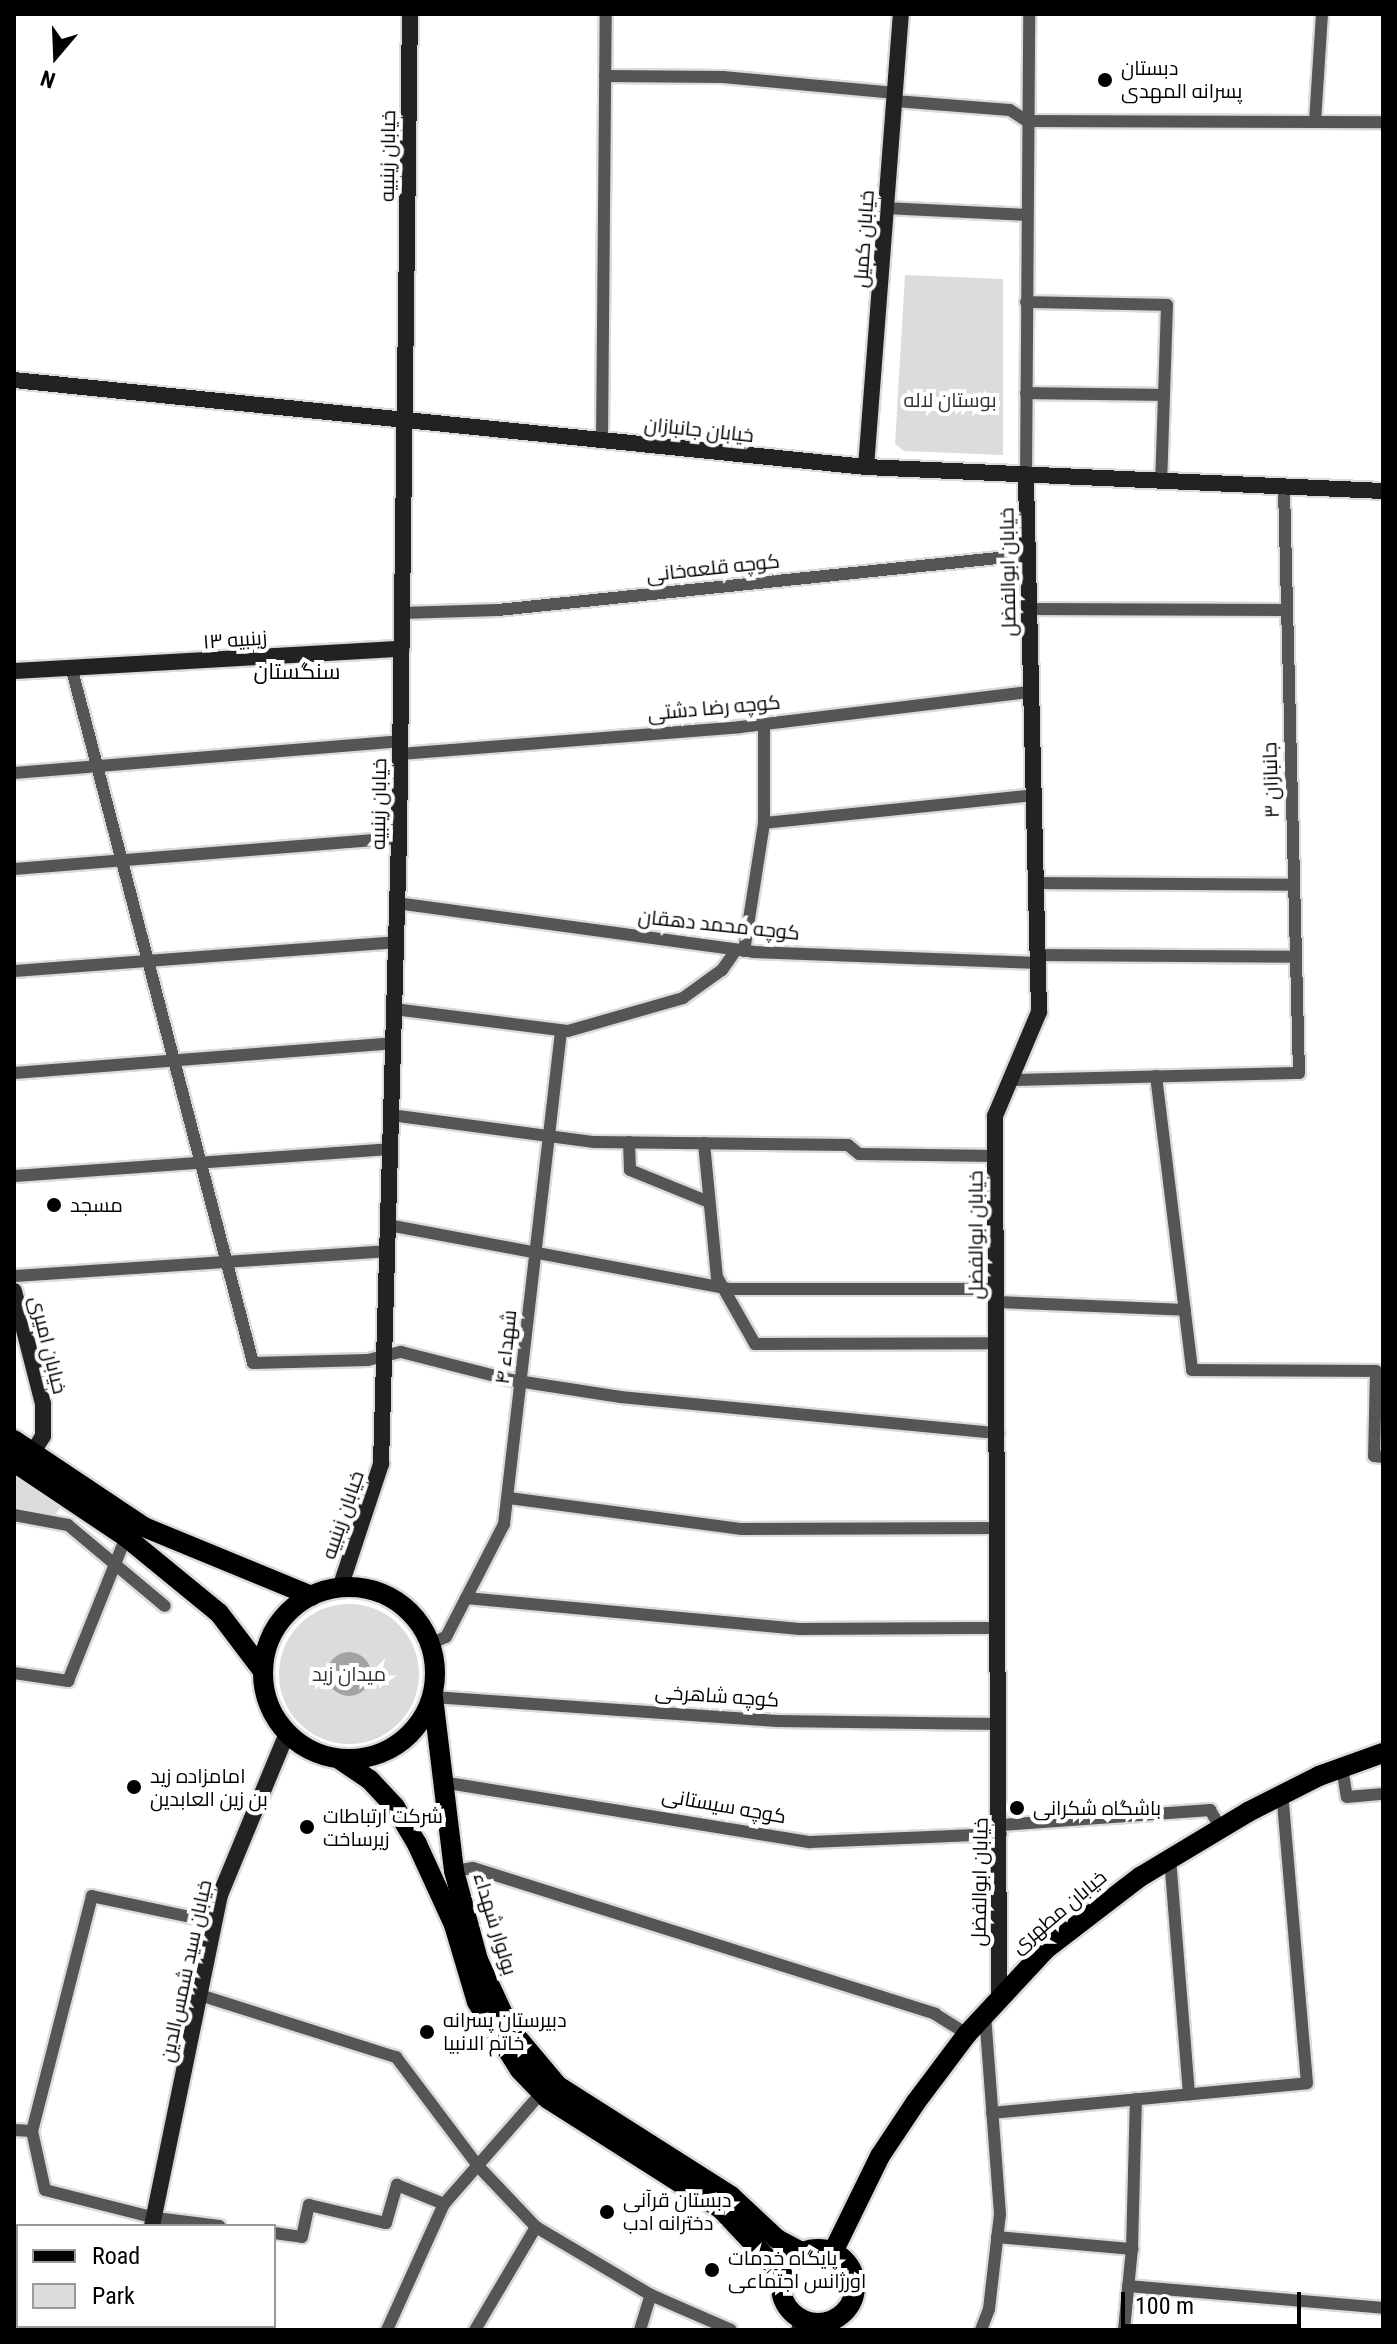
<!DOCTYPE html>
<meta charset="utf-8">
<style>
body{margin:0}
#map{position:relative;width:1397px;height:2344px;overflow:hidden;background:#fff;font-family:"Roboto Condensed",Cairo,sans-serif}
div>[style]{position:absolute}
.green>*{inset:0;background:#dcdcdc}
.round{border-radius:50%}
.water>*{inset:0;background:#a3a3a3}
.roads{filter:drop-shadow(2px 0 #dbdbdb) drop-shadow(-2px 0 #dbdbdb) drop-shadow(0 2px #dbdbdb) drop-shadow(0 -2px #dbdbdb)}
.street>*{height:12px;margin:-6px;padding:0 6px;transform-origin:6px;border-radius:6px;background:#555}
.secondary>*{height:16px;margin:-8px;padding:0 8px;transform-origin:8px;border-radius:8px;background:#222}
.primary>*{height:20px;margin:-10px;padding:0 10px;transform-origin:10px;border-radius:10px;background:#000}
.primary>.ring{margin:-10px;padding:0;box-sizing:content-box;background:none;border:20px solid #000;border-radius:50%}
.dots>*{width:22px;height:22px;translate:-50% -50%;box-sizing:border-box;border:4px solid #fff;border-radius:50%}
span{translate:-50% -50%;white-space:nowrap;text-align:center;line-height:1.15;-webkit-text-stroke:8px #fff;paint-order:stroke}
.poi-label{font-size:20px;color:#000}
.left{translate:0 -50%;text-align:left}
.street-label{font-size:20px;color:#000}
.park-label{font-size:20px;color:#333}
.neighbourhood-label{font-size:22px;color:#000}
.frame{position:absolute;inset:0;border:16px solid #000;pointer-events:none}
.legend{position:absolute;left:16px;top:2224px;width:260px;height:104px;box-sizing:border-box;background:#fff;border:2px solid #999;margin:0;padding:10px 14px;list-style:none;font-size:24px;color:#000}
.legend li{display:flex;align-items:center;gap:16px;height:40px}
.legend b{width:40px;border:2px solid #999}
.north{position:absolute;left:16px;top:16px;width:80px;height:80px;-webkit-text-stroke:6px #fff;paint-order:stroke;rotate:199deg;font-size:22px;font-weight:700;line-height:32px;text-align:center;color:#000}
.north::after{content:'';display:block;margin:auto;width:28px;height:36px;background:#000;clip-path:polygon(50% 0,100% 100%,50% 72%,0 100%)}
.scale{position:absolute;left:1121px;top:2292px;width:180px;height:36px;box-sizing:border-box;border:4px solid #000;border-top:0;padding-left:10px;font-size:24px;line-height:28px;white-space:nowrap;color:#000;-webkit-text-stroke:6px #fff;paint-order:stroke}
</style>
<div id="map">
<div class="green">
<i style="clip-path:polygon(905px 275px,1003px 279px,1003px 455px,904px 451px,895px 444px)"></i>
<i style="clip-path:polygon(14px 1473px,64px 1503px,54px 1516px,14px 1507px)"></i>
<i class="round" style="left:279px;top:1604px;width:140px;height:140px"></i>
</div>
<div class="water">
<i class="round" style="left:327px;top:1652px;width:44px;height:44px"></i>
</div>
<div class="roads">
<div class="street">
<i style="left:605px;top:76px;width:118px;rotate:0.5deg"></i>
<i style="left:723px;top:77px;width:173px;rotate:5.3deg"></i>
<i style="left:895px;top:101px;width:115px;rotate:4.5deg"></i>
<i style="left:1010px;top:110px;width:20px;rotate:33deg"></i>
<i style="left:1027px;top:121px;width:356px;rotate:0.2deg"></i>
<i style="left:1315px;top:122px;width:108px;rotate:-86.3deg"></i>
<i style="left:886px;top:208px;width:141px;rotate:2.8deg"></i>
<i style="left:1026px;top:302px;width:141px;rotate:1.2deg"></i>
<i style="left:1167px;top:305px;width:178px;rotate:91.9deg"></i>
<i style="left:1026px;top:393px;width:138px;rotate:0.8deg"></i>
<i style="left:602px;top:440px;width:426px;rotate:-89.5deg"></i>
<i style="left:1026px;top:479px;width:465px;rotate:-89.6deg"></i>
<i style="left:1028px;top:609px;width:259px;rotate:0.2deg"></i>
<i style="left:402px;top:613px;width:96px;rotate:-1.8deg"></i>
<i style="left:498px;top:610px;width:532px;rotate:-5.94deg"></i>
<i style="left:72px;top:670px;width:716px;rotate:75.36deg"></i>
<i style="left:253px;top:1363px;width:115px;rotate:-1.5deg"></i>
<i style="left:368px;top:1360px;width:34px;rotate:-14deg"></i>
<i style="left:401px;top:1352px;width:114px;rotate:14.3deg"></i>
<i style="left:511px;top:1380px;width:111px;rotate:8.8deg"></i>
<i style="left:621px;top:1397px;width:379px;rotate:5.5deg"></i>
<i style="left:400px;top:754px;width:341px;rotate:-4.5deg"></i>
<i style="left:740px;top:727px;width:293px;rotate:-6.9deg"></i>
<i style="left:14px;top:773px;width:387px;rotate:-4.7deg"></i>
<i style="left:764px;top:823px;width:270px;rotate:-5.9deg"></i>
<i style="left:14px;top:869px;width:386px;rotate:-4.6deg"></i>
<i style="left:1036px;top:883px;width:258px;rotate:0.4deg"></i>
<i style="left:397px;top:903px;width:359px;rotate:7.8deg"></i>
<i style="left:753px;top:952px;width:285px;rotate:2.2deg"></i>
<i style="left:744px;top:951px;width:130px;rotate:-81.1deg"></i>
<i style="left:764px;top:823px;width:99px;rotate:-90deg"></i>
<i style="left:1037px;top:955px;width:259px;rotate:0.4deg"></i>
<i style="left:14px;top:971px;width:383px;rotate:-4.3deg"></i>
<i style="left:394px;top:1009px;width:175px;rotate:7.2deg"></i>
<i style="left:568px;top:1031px;width:120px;rotate:-16deg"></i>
<i style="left:683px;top:998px;width:48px;rotate:-35.7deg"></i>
<i style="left:722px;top:970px;width:24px;rotate:-55deg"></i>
<i style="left:14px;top:1073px;width:380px;rotate:-4.5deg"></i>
<i style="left:1156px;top:1076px;width:296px;rotate:83deg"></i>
<i style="left:1192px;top:1370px;width:184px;rotate:0.3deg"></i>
<i style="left:1376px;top:1371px;width:85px;rotate:91.3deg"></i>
<i style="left:1374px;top:1456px;width:9px;rotate:6deg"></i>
<i style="left:1011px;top:1080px;width:288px;rotate:-1.4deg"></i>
<i style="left:1299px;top:1073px;width:586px;rotate:-91.47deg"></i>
<i style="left:391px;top:1115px;width:205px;rotate:7.6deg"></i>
<i style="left:594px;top:1142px;width:254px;rotate:0.7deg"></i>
<i style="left:848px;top:1145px;width:14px;rotate:39deg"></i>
<i style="left:859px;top:1154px;width:136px;rotate:0.8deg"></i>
<i style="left:629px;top:1142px;width:28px;rotate:88deg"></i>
<i style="left:630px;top:1170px;width:85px;rotate:22.1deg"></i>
<i style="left:704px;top:1143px;width:135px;rotate:84.5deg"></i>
<i style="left:717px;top:1277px;width:77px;rotate:60.4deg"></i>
<i style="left:755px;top:1344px;width:242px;rotate:-0.2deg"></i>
<i style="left:14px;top:1176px;width:377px;rotate:-4.1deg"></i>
<i style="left:388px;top:1225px;width:348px;rotate:10.6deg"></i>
<i style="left:730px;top:1289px;width:267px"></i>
<i style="left:14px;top:1276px;width:374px;rotate:-3.8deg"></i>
<i style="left:997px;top:1302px;width:188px;rotate:2.4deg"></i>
<i style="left:509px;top:1498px;width:235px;rotate:7.6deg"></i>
<i style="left:742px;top:1529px;width:257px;rotate:-0.2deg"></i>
<i style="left:14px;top:1515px;width:55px;rotate:10.5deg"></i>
<i style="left:68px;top:1525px;width:126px;rotate:39.9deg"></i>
<i style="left:466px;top:1598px;width:335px;rotate:5.3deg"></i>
<i style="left:800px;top:1629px;width:199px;rotate:-0.3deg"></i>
<i style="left:430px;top:1644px;width:17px;rotate:-24deg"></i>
<i style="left:446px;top:1637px;width:127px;rotate:-62.8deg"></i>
<i style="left:504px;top:1524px;width:496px;rotate:-83.4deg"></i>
<i style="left:14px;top:1673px;width:55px;rotate:8.4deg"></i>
<i style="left:68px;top:1681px;width:155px;rotate:-68.1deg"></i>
<i style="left:433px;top:1697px;width:345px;rotate:4deg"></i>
<i style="left:777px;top:1721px;width:223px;rotate:0.8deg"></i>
<i style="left:1342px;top:1767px;width:30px;rotate:81deg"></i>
<i style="left:1347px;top:1797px;width:36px;rotate:-5deg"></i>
<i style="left:442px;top:1782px;width:373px;rotate:9.3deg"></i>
<i style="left:810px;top:1842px;width:191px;rotate:-2.4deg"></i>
<i style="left:1001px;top:1825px;width:210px;rotate:-4.1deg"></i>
<i style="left:1210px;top:1810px;width:21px;rotate:59deg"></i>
<i style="left:1170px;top:1858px;width:237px;rotate:85.4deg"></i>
<i style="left:454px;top:1871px;width:19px;rotate:-9deg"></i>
<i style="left:473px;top:1868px;width:485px;rotate:17.5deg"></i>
<i style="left:935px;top:2014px;width:38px;rotate:32deg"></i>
<i style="left:214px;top:1922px;width:125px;rotate:-168deg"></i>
<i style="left:92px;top:1896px;width:243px;rotate:104.3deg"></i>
<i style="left:32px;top:2131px;width:60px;rotate:77.6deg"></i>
<i style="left:45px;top:2190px;width:114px;rotate:14.2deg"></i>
<i style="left:156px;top:2218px;width:64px;rotate:7.2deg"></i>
<i style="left:200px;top:1995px;width:206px;rotate:17.6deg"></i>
<i style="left:396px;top:2057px;width:138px;rotate:53deg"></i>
<i style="left:479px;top:2167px;width:83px;rotate:46.5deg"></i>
<i style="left:536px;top:2227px;width:134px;rotate:30.6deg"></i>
<i style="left:651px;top:2295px;width:87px;rotate:23.6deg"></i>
<i style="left:992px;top:2113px;width:316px;rotate:-5.4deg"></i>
<i style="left:1307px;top:2083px;width:291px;rotate:-94.9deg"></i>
<i style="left:14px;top:2130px;width:18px;rotate:3deg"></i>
<i style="left:274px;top:2233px;width:28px;rotate:8deg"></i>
<i style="left:302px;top:2237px;width:33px;rotate:-78deg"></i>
<i style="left:309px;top:2205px;width:79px;rotate:13.2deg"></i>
<i style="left:386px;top:2223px;width:40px;rotate:-74deg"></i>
<i style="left:397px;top:2185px;width:51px;rotate:22deg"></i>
<i style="left:997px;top:2237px;width:136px;rotate:5.1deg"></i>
<i style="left:1128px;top:2286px;width:256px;rotate:4.9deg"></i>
<i style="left:139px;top:2326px;width:4px;rotate:76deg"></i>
<i style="left:387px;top:2330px;width:138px;rotate:-65.7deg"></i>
<i style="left:444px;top:2204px;width:149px;rotate:-48.8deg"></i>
<i style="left:475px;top:2330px;width:120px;rotate:-59.4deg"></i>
<i style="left:640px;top:2330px;width:37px;rotate:-73deg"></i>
<i style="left:981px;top:2330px;width:22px;rotate:-69deg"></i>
<i style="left:989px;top:2309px;width:96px;rotate:-83.4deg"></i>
<i style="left:1000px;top:2214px;width:201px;rotate:-94.3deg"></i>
<i style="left:1124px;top:2330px;width:81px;rotate:-84.4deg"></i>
<i style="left:1132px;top:2249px;width:150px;rotate:-88.5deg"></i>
</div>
<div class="secondary">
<i style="left:14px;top:380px;width:856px;rotate:5.83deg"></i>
<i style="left:866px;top:467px;width:518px;rotate:2.66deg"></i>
<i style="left:866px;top:467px;width:454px;rotate:-85.6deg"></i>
<i style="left:14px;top:671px;width:388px;rotate:-3.3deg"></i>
<i style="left:14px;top:1291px;width:117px;rotate:75.6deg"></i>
<i style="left:43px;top:1404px;width:32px;rotate:90deg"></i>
<i style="left:43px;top:1436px;width:19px;rotate:122deg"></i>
<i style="left:340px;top:1588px;width:131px;rotate:-71.7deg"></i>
<i style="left:381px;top:1464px;width:626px;rotate:-88.35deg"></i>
<i style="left:399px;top:838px;width:824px;rotate:-89.24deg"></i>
<i style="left:999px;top:1999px;width:883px;rotate:-90.26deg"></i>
<i style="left:995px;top:1116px;width:113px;rotate:-67.1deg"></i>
<i style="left:1039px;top:1012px;width:533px;rotate:-91.4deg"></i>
<i style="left:152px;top:2226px;width:338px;rotate:-78.4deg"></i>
<i style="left:220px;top:1895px;width:175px;rotate:-67.5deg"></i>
<i style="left:100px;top:2330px;width:4px;rotate:-76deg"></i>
<i style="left:799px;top:2330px;width:12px;rotate:-66deg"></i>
</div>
<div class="primary">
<i style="left:14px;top:1440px;width:156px;rotate:33.8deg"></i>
<i style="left:144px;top:1527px;width:181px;rotate:22.4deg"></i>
<i style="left:14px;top:1462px;width:135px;rotate:33.8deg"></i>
<i style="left:126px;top:1537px;width:120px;rotate:39.3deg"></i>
<i style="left:219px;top:1613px;width:73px;rotate:52.8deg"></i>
<i class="ring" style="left:263px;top:1587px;width:152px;height:152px"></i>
<i style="left:433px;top:1697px;width:175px;rotate:83.1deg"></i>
<i style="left:454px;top:1871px;width:92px;rotate:74.9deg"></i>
<i style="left:478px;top:1960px;width:76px;rotate:65.1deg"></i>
<i style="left:510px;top:2029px;width:75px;rotate:49.9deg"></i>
<i style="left:558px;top:2086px;width:205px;rotate:32.4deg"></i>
<i style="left:731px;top:2196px;width:63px;rotate:43.1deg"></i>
<i style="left:777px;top:2239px;width:30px;rotate:28deg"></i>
<i style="left:339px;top:1759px;width:37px;rotate:34deg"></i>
<i style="left:370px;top:1780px;width:37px;rotate:47deg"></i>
<i style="left:395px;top:1807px;width:43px;rotate:59.3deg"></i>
<i style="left:417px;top:1844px;width:89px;rotate:65.4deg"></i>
<i style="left:454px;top:1925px;width:80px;rotate:73.4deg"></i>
<i style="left:477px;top:2002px;width:80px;rotate:57.7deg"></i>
<i style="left:520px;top:2070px;width:40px;rotate:46deg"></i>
<i style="left:548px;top:2099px;width:205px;rotate:32.4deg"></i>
<i style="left:721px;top:2209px;width:91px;rotate:46.8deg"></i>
<i class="ring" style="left:781px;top:2249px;width:54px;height:54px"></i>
<i style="left:833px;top:2252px;width:107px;rotate:-63.9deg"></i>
<i style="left:880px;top:2156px;width:65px;rotate:-56.3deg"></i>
<i style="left:916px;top:2102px;width:85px;rotate:-53.1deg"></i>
<i style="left:967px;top:2034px;width:116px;rotate:-47.1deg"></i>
<i style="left:1046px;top:1949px;width:118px;rotate:-37.5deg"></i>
<i style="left:1140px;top:1877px;width:126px;rotate:-31deg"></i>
<i style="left:1248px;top:1812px;width:80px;rotate:-26.9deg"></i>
<i style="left:1319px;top:1776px;width:68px;rotate:-19.8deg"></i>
</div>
</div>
<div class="dots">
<i style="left:1105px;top:80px;background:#000"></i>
<i style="left:54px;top:1205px;background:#000"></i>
<i style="left:134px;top:1787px;background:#000"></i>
<i style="left:1017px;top:1808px;background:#000"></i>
<i style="left:307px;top:1827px;background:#000"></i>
<i style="left:427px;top:2032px;background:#000"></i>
<i style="left:607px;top:2212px;background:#000"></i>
<i style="left:712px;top:2270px;background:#000"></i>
</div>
<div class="poi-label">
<span class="left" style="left:1121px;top:80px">دبستان<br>پسرانه المهدی</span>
<span class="left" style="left:70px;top:1205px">مسجد</span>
<span class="left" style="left:150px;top:1788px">امامزاده زید<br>بن زین العابدین</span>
<span class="left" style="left:1033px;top:1808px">باشگاه شکرانی</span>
<span class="left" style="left:323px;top:1828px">شرکت ارتباطات<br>زیرساخت</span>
<span class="left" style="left:443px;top:2032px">دبیرستان پسرانه<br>خاتم الانبیا</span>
<span class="left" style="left:623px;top:2212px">دبستان قرآنی<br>دخترانه ادب</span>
<span class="left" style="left:728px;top:2270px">پایگاه خدمات<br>اورژانس اجتماعی</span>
</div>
<div class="street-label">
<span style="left:388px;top:156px;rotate:-89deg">خیابان زینبیه</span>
<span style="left:864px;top:239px;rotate:-86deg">خیابان کمیل</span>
<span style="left:699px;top:430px;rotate:6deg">خیابان جانبازان</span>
<span style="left:713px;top:568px;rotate:-6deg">کوچه قلعه‌خانی</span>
<span style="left:1008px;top:572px;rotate:-91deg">خیابان ابوالفضل</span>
<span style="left:235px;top:640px;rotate:-4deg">زینبیه ۱۳</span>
<span style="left:714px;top:708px;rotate:-5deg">کوچه رضا دشتی</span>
<span style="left:1271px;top:780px;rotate:-92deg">جانبازان ۳</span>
<span style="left:379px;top:804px;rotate:-89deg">خیابان زینبیه</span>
<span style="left:719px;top:925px;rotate:6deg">کوچه محمد دهقان</span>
<span style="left:976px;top:1235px;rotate:-90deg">خیابان ابوالفضل</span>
<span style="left:48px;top:1345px;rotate:76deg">خیابان امیری</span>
<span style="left:506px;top:1347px;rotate:-84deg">شهداء ۴</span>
<span style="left:343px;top:1515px;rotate:-71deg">خیابان زینبیه</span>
<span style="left:717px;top:1696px;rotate:4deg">کوچه شاهرخی</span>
<span style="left:724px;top:1806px;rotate:10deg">کوچه سیستانی</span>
<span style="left:980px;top:1882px;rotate:-89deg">خیابان ابوالفضل</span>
<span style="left:1059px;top:1912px;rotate:-40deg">خیابان مطهری</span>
<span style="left:495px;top:1924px;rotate:73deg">بولوار شهداء</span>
<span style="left:186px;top:1971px;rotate:-78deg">خیابان سید شمس‌الدین</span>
</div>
<div class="park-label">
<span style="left:950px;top:400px">بوستان لاله</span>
<span style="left:349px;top:1674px">میدان زید</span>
</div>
<div class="neighbourhood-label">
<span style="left:297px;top:672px">سنگستان</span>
</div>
<div class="frame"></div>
<ul class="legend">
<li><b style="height:10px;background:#000"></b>Road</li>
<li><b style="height:22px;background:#dcdcdc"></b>Park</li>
</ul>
<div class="north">N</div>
<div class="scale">100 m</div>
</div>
